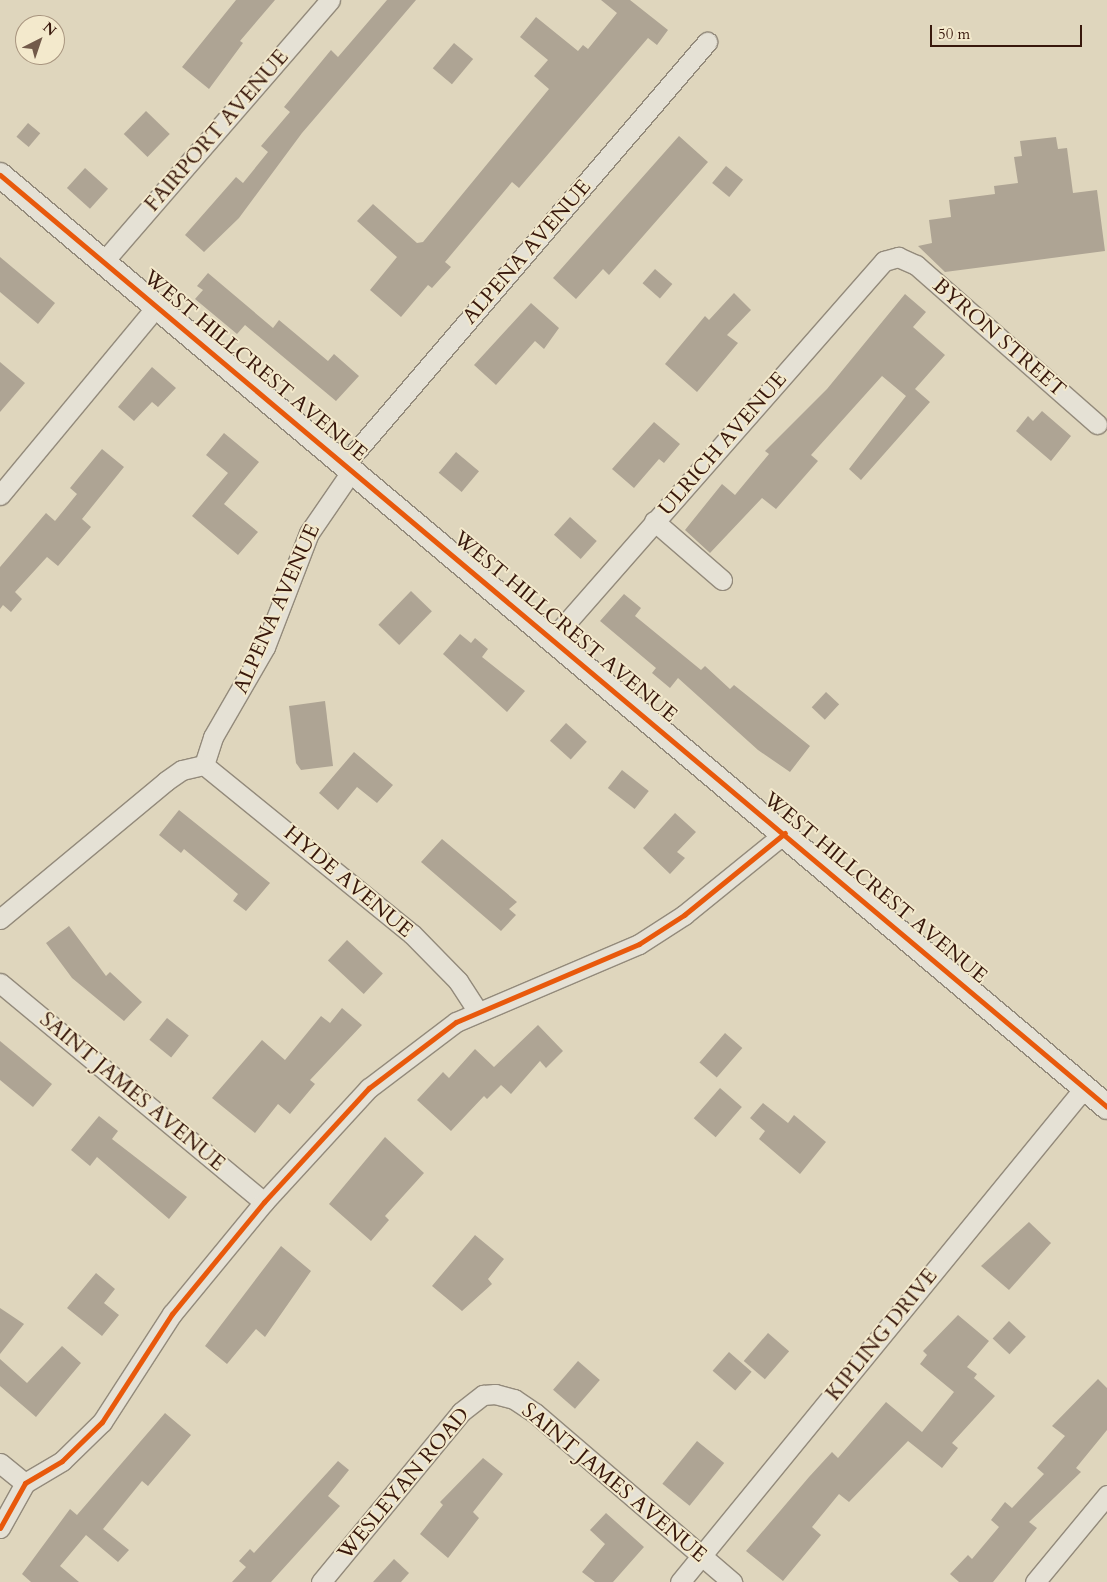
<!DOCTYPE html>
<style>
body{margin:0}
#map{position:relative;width:1107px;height:1582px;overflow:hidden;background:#dfd6bd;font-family:Cardo,serif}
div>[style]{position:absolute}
.building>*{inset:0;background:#aea494;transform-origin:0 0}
.roads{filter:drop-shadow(1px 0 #938a7b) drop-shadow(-1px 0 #938a7b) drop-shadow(0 1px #938a7b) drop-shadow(0 -1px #938a7b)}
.minor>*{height:19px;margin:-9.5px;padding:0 9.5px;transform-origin:9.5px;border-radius:9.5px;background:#e5e1d5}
.tertiary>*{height:24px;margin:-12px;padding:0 12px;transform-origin:12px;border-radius:12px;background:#e5e1d5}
.cycleway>*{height:5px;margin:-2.5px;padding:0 2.5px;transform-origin:2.5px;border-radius:2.5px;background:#e8590c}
span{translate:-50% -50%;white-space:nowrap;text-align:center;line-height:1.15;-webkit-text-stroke:4px #f3e9cc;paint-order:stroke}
.street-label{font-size:21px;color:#38180c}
.north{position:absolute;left:15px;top:15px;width:50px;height:50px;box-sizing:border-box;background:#f3e9cc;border:1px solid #a8957f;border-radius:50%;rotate:41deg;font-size:14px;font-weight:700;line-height:20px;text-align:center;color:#38180c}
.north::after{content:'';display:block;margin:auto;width:18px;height:22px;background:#725a4a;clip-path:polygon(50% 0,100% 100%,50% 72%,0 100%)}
.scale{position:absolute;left:930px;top:25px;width:152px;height:22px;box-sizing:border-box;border:2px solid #38180c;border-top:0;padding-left:6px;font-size:15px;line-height:18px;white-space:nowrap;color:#38180c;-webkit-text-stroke:4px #f3e9cc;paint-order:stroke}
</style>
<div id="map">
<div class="building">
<i style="clip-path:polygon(236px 0,275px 0,240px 41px,243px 43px,209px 89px,182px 67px)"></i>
<i style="clip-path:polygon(387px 0,416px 0,302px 133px,239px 218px,204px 252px,185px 235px,236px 177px,243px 183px,268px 152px,261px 146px,290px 112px,284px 107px,331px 50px,338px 57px)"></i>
<i style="clip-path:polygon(601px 0,630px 0,668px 30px,657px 45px,648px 38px,519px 188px,512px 182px,445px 262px,451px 267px,432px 288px,428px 285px,401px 317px,370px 290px,397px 257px,357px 221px,373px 204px,417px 243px,423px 242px,549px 89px,534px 76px,548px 60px,520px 37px,536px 17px,578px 51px,583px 45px,588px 49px,617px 13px)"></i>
<i style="left:454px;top:43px;width:25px;height:33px;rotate:40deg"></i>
<i style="left:146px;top:111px;width:33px;height:32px;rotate:44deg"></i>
<i style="left:28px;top:123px;width:16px;height:18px;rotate:40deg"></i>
<i style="clip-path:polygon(679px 136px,708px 162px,609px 275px,603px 269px,576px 299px,553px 278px)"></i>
<i style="clip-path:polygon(1056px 137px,1058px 149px,1067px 148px,1073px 193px,1097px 190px,1105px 251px,945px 272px,918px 246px,932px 243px,929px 220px,951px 217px,949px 200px,995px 194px,994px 186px,1018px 183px,1014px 157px,1022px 156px,1020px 141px)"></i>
<i style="left:726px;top:166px;width:22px;height:22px;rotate:39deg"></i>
<i style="left:85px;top:168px;width:31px;height:27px;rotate:42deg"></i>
<i style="clip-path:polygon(0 257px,55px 303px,38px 324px,0 292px)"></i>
<i style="left:655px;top:269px;width:23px;height:19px;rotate:41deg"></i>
<i style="clip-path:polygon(208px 273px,273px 328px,279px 320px,328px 361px,334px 354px,359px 376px,336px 401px,245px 325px,237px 334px,195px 299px,203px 290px,197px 286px)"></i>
<i style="clip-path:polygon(734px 293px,751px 310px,727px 335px,738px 343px,697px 392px,665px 364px,705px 316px,709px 320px)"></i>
<i style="clip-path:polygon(905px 294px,926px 312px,913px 327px,945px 355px,915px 389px,930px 402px,861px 480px,849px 469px,906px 396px,882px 376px,811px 455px,818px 461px,776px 509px,762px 498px,710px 553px,685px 530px,722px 484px,735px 495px,769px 454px,765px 451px,827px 389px)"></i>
<i style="clip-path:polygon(531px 303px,559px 328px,544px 349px,535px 341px,496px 385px,474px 365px)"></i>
<i style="clip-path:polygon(0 362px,25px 383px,0 412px)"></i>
<i style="clip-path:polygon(152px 367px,176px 388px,158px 407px,152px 402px,134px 421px,118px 407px)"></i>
<i style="clip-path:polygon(1042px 411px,1071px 436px,1051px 461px,1016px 431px,1028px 416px,1033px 421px)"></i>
<i style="clip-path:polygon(654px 422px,680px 444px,664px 463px,659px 459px,634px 488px,612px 469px)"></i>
<i style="clip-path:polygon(224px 433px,259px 462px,224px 504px,258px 532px,238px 555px,192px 516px,228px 473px,206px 455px)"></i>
<i style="clip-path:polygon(102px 449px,124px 467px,82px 519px,91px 527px,58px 566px,47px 557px,15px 592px,22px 599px,11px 612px,3px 605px,0 609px,0 567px,46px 513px,55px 521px,77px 494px,70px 488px)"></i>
<i style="left:456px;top:452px;width:30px;height:27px;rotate:40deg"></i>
<i style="left:570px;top:517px;width:36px;height:24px;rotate:42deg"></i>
<i style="left:411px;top:591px;width:29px;height:47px;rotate:44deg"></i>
<i style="clip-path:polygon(624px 594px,641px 608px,635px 616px,701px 670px,705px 666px,730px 689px,734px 685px,810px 746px,790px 772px,758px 750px,678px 678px,670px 688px,652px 673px,656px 668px,600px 621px)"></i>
<i style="clip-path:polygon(460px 634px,471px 643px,475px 638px,488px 649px,482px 657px,525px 691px,507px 712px,443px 654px)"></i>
<i style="left:826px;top:692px;width:18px;height:21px;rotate:43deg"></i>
<i style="clip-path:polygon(325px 701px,333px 766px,301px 770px,296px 763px,289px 706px)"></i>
<i style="left:566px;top:723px;width:28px;height:24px;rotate:42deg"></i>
<i style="clip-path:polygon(354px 752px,393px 785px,377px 803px,357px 787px,338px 810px,319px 793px)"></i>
<i style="left:622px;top:770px;width:34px;height:23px;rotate:38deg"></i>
<i style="clip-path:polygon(179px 810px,270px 883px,246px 911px,233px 901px,238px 894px,184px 849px,181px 853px,159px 835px)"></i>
<i style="clip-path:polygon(675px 813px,696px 832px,677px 852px,685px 858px,670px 874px,643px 848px)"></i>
<i style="clip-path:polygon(442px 839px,517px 902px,509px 909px,516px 915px,501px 931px,421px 862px)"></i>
<i style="clip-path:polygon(69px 926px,106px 976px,110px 972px,142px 1002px,124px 1021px,72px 978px,46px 943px)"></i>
<i style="left:347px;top:940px;width:49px;height:28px;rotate:43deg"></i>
<i style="clip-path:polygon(342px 1008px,362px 1025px,310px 1080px,315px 1084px,290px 1114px,278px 1104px,255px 1133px,212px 1098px,262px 1040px,285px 1060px,321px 1016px,330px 1023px)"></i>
<i style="left:167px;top:1018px;width:28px;height:28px;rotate:39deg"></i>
<i style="clip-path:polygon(538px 1025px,563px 1051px,546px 1068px,540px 1061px,511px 1094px,501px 1085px,487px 1099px,484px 1096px,451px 1131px,417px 1100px,443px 1072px,449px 1078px,475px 1049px,494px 1067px)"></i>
<i style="left:725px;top:1033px;width:23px;height:39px;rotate:41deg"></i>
<i style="clip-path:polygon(0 1041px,52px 1084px,33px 1107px,0 1080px)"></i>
<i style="left:720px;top:1088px;width:29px;height:40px;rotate:41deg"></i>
<i style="clip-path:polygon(763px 1103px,788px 1123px,794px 1115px,826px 1142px,800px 1174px,759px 1139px,765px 1131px,750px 1118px)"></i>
<i style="clip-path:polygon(99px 1116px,118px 1131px,112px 1139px,187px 1197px,169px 1219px,97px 1157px,90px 1166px,71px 1150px)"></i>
<i style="clip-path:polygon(385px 1137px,424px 1173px,385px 1216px,389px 1220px,371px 1241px,329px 1204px)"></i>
<i style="clip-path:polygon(1029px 1222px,1051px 1243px,1009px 1290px,981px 1266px)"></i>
<i style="clip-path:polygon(475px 1235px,504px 1259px,488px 1279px,492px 1284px,462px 1311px,432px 1286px)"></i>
<i style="clip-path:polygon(281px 1246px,311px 1271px,265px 1337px,256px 1329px,227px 1364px,205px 1346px)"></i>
<i style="clip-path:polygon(96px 1273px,115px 1289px,104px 1303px,119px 1315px,102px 1336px,67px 1308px)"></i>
<i style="clip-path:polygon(0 1308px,24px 1324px,0 1354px)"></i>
<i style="clip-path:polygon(958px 1315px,989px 1341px,967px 1367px,977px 1374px,974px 1378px,995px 1396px,952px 1443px,958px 1448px,942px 1468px,908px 1441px,849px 1502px,839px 1494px,812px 1527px,821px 1535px,783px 1581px,746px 1551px,809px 1477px,832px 1452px,838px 1458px,886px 1402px,922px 1432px,954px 1392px,920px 1364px,927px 1355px,923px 1351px)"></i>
<i style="left:1009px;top:1321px;width:23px;height:24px;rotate:43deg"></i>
<i style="left:768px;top:1333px;width:28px;height:37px;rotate:41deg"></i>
<i style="clip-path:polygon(62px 1346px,81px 1363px,36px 1417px,0 1386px,0 1359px,27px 1383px)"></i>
<i style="left:729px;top:1352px;width:30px;height:25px;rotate:41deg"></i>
<i style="left:578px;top:1361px;width:29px;height:38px;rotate:41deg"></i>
<i style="clip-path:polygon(1098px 1379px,1107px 1388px,1107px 1430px,1076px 1468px,1081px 1472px,1029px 1522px,1037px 1528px,993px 1582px,959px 1582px,950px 1574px,968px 1555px,972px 1559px,999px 1527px,991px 1520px,1005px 1502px,1012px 1508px,1044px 1474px,1037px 1468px,1065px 1436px,1052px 1426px)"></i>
<i style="clip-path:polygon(165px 1413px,191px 1435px,148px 1486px,142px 1481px,103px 1529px,129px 1550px,118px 1562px,86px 1535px,60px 1566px,79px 1582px,31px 1582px,22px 1574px,70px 1509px,77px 1515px)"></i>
<i style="left:697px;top:1441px;width:35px;height:55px;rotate:39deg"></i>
<i style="clip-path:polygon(483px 1458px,503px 1474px,473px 1512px,479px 1518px,448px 1558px,420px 1534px,443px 1505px,440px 1502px)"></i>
<i style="clip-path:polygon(338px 1461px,349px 1470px,328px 1496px,340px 1506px,271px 1582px,232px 1582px,246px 1567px,239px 1561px,250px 1549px,254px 1553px)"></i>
<i style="clip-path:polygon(606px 1513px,644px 1547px,613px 1582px,595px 1582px,582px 1572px,605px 1544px,590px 1530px)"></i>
<i style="clip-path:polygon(394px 1559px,409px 1573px,401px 1582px,373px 1582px)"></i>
</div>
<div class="roads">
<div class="minor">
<i style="left:104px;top:261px;width:345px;rotate:-49.1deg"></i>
<i style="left:346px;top:463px;width:555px;rotate:-49.39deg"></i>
<i style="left:0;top:495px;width:246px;rotate:-50.3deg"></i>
<i style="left:654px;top:521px;width:90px;rotate:40.9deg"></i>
<i style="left:553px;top:638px;width:502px;rotate:-48.72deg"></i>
<i style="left:884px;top:261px;width:15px;rotate:-16deg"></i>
<i style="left:898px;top:257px;width:20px;rotate:24deg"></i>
<i style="left:916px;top:265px;width:241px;rotate:41.3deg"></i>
<i style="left:204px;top:765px;width:29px;rotate:-72deg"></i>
<i style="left:213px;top:737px;width:104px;rotate:-60deg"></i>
<i style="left:265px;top:647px;width:122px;rotate:-68.9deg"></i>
<i style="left:309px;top:533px;width:78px;rotate:-55.5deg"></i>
<i style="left:0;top:919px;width:216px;rotate:-39.7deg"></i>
<i style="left:166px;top:781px;width:19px;rotate:-35deg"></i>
<i style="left:182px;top:770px;width:23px;rotate:-13deg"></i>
<i style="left:204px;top:765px;width:268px;rotate:39.1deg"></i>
<i style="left:412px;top:934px;width:66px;rotate:45.6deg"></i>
<i style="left:458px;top:981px;width:37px;rotate:57deg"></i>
<i style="left:0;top:983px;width:343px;rotate:39.7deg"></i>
<i style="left:0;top:1463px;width:32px;rotate:39deg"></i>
<i style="left:0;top:1528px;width:51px;rotate:-60.9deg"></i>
<i style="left:25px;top:1483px;width:43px;rotate:-30.7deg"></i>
<i style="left:62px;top:1461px;width:56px;rotate:-44.3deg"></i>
<i style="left:102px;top:1422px;width:129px;rotate:-57.1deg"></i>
<i style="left:172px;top:1314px;width:145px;rotate:-50.6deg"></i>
<i style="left:264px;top:1202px;width:155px;rotate:-47.4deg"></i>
<i style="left:369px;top:1088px;width:109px;rotate:-37.2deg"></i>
<i style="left:456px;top:1022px;width:199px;rotate:-23.1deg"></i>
<i style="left:639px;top:944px;width:54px;rotate:-32.8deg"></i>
<i style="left:684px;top:915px;width:130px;rotate:-39.1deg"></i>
<i style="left:321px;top:1582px;width:220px;rotate:-50.5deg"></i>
<i style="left:461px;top:1412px;width:28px;rotate:-38deg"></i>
<i style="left:483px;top:1395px;width:12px;rotate:-5deg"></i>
<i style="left:495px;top:1394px;width:20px;rotate:15deg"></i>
<i style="left:514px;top:1399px;width:25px;rotate:34deg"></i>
<i style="left:535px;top:1413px;width:260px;rotate:40.6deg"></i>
<i style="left:680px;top:1582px;width:638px;rotate:-50.72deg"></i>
<i style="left:1035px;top:1582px;width:113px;rotate:-50.4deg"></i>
</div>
<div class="tertiary">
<i style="left:0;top:175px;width:1447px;rotate:40.09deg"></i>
</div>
</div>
<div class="cycleway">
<i style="left:0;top:175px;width:1447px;rotate:40.09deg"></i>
<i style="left:0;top:1528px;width:51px;rotate:-60.9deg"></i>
<i style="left:25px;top:1483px;width:43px;rotate:-30.7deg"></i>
<i style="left:62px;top:1461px;width:56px;rotate:-44.3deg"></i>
<i style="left:102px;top:1422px;width:129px;rotate:-57.1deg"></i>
<i style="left:172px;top:1314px;width:145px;rotate:-50.6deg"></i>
<i style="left:264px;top:1202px;width:155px;rotate:-47.4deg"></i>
<i style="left:369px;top:1088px;width:109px;rotate:-37.2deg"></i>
<i style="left:456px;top:1022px;width:199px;rotate:-23.1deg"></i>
<i style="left:639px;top:944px;width:54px;rotate:-32.8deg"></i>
<i style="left:684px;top:915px;width:130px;rotate:-39.1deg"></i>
</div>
<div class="street-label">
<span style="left:217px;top:131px;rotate:-49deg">FAIRPORT AVENUE</span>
<span style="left:527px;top:252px;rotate:-49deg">ALPENA AVENUE</span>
<span style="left:999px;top:338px;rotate:41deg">BYRON STREET</span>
<span style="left:255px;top:366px;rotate:40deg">WEST HILLCREST AVENUE</span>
<span style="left:723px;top:444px;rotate:-49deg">ULRICH AVENUE</span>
<span style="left:277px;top:609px;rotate:-66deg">ALPENA AVENUE</span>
<span style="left:565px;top:627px;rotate:40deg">WEST HILLCREST AVENUE</span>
<span style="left:348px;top:882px;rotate:40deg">HYDE AVENUE</span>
<span style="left:875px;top:888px;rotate:40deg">WEST HILLCREST AVENUE</span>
<span style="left:132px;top:1092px;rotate:40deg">SAINT JAMES AVENUE</span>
<span style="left:882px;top:1335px;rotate:-51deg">KIPLING DRIVE</span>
<span style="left:614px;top:1483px;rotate:40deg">SAINT JAMES AVENUE</span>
<span style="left:404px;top:1484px;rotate:-50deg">WESLEYAN ROAD</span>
</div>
<div class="north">N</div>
<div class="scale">50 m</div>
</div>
